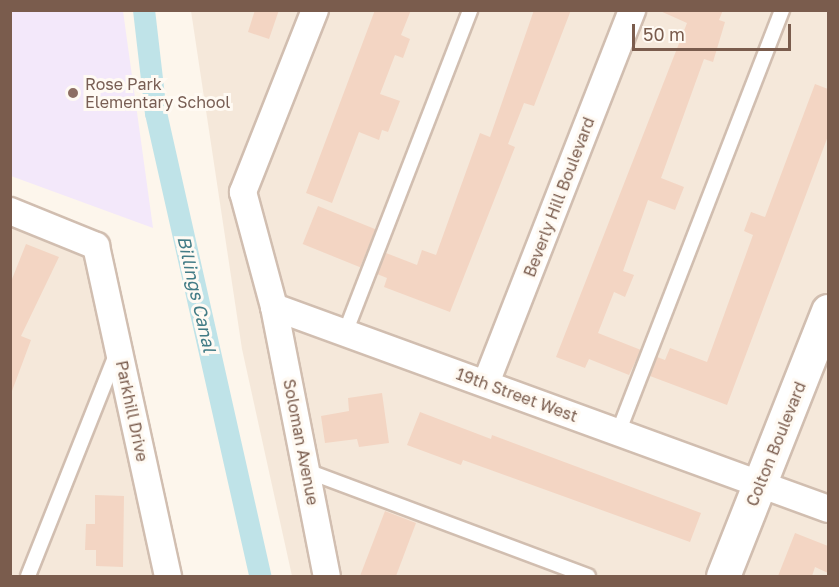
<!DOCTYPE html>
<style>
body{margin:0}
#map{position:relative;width:839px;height:587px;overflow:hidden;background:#fdf6ec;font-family:"Golos Text",sans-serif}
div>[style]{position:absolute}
.residential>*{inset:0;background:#f5e8da}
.education>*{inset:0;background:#f3e8fa}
.canal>*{height:22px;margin:-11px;padding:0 11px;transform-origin:11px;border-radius:11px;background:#bfe3e8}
.building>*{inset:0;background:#f3d5c3;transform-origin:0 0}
.roads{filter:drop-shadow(2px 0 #d1beb0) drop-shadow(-2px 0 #d1beb0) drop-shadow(0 2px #d1beb0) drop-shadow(0 -2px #d1beb0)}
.lane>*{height:14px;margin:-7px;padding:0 7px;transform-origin:7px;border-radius:7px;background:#fff}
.street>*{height:26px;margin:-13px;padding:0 13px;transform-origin:13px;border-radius:13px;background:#fff}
.secondary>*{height:33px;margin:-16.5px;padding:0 16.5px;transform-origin:16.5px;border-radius:16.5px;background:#fff}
.dots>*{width:16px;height:16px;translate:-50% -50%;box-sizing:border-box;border:3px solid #fffaf3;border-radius:50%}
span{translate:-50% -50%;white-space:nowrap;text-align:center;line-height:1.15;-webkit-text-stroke:6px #fffaf3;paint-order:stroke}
.education-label{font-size:16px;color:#785e54}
.left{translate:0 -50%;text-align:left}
.street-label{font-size:16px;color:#7a5c4d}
.water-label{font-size:18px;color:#437c86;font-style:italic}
.frame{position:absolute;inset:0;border:12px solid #7a5c4d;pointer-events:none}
.scale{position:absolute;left:632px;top:24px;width:159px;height:27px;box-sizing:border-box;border:3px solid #7a5c4d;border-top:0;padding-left:8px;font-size:18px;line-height:21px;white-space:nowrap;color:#7a5c4d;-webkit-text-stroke:4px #fffaf3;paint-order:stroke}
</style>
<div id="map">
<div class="residential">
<i style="clip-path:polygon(191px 11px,828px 11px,828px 576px,292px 576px,242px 349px)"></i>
<i style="clip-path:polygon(10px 213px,96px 246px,168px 576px,11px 576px)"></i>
</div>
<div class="education">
<i style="clip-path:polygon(10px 11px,123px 11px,153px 228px,11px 176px)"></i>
</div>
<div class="canal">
<i style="left:144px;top:10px;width:104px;rotate:83.4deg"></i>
<i style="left:156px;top:113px;width:475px;rotate:77.3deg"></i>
</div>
<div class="building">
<i style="clip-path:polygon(255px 10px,279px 10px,269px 39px,248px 32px)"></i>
<i style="clip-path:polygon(375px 10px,411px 10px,401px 35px,410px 39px,403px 58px,395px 55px,380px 94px,400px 101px,388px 132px,382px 130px,379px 140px,359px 132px,332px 203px,306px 193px)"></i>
<i style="clip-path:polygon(534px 10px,571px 10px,534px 106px,524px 103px,508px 144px,515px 147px,450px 312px,384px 287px,387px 278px,377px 274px,386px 253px,417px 265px,422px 250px,436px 255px,480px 133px,490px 137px)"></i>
<i style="clip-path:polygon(658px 10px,723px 10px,719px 20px,725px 22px,713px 62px,704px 59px,661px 178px,684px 187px,675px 210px,648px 200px,623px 271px,634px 275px,625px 297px,614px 292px,598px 333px,641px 350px,629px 375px,589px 359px,585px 368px,556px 357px,687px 23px)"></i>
<i style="clip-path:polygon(815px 84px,828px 89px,828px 136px,727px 405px,650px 376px,657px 357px,665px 360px,670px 348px,707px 362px,753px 235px,744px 231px,751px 212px,765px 217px)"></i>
<i style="left:318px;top:206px;width:62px;height:41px;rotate:22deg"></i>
<i style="clip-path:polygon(26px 244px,59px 257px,21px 336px,31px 340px,12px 391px,10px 284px)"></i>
<i style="clip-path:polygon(382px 393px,389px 443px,359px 447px,357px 439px,325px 443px,321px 416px,349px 411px,348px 398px)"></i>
<i style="clip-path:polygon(420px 412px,491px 439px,492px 435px,701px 513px,690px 542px,463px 460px,461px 465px,407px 445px)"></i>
<i style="clip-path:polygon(95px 495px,124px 496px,123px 567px,96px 566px,96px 550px,85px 550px,86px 524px,95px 524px)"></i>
<i style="clip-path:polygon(385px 511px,416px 523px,396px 576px,360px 576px)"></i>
<i style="clip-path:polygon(795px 533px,828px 546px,828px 573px,815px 567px,812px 576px,778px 576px)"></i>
</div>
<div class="roads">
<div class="lane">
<i style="left:345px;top:333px;width:346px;rotate:-68.8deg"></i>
<i style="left:618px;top:433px;width:454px;rotate:-68.8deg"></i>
<i style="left:307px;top:471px;width:300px;rotate:20.5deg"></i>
<i style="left:28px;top:576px;width:238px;rotate:-68.3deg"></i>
</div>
<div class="street">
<i style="left:315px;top:10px;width:196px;rotate:111.6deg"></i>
<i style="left:243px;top:192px;width:119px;rotate:74.9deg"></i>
<i style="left:274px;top:307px;width:274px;rotate:78.9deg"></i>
<i style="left:10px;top:211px;width:93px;rotate:22.1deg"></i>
<i style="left:96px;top:246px;width:338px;rotate:77.7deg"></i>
<i style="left:274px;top:307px;width:590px;rotate:20.03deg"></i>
<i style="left:486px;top:383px;width:401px;rotate:-68.6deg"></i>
</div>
<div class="secondary">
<i style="left:723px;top:576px;width:285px;rotate:-68.4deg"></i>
</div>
</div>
<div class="dots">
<i style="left:73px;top:93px;background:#8d6e63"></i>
</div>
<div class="education-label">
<span class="left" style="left:85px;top:93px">Rose Park<br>Elementary School</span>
</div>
<div class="street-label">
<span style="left:559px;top:197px;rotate:-69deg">Beverly Hill Boulevard</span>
<span style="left:517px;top:395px;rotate:20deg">19th Street West</span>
<span style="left:132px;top:411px;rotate:78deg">Parkhill Drive</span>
<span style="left:301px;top:442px;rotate:79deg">Soloman Avenue</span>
<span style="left:776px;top:444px;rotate:-68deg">Colton Boulevard</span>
</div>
<div class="water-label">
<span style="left:197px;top:294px;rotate:77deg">Billings Canal</span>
</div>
<div class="frame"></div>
<div class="scale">50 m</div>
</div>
